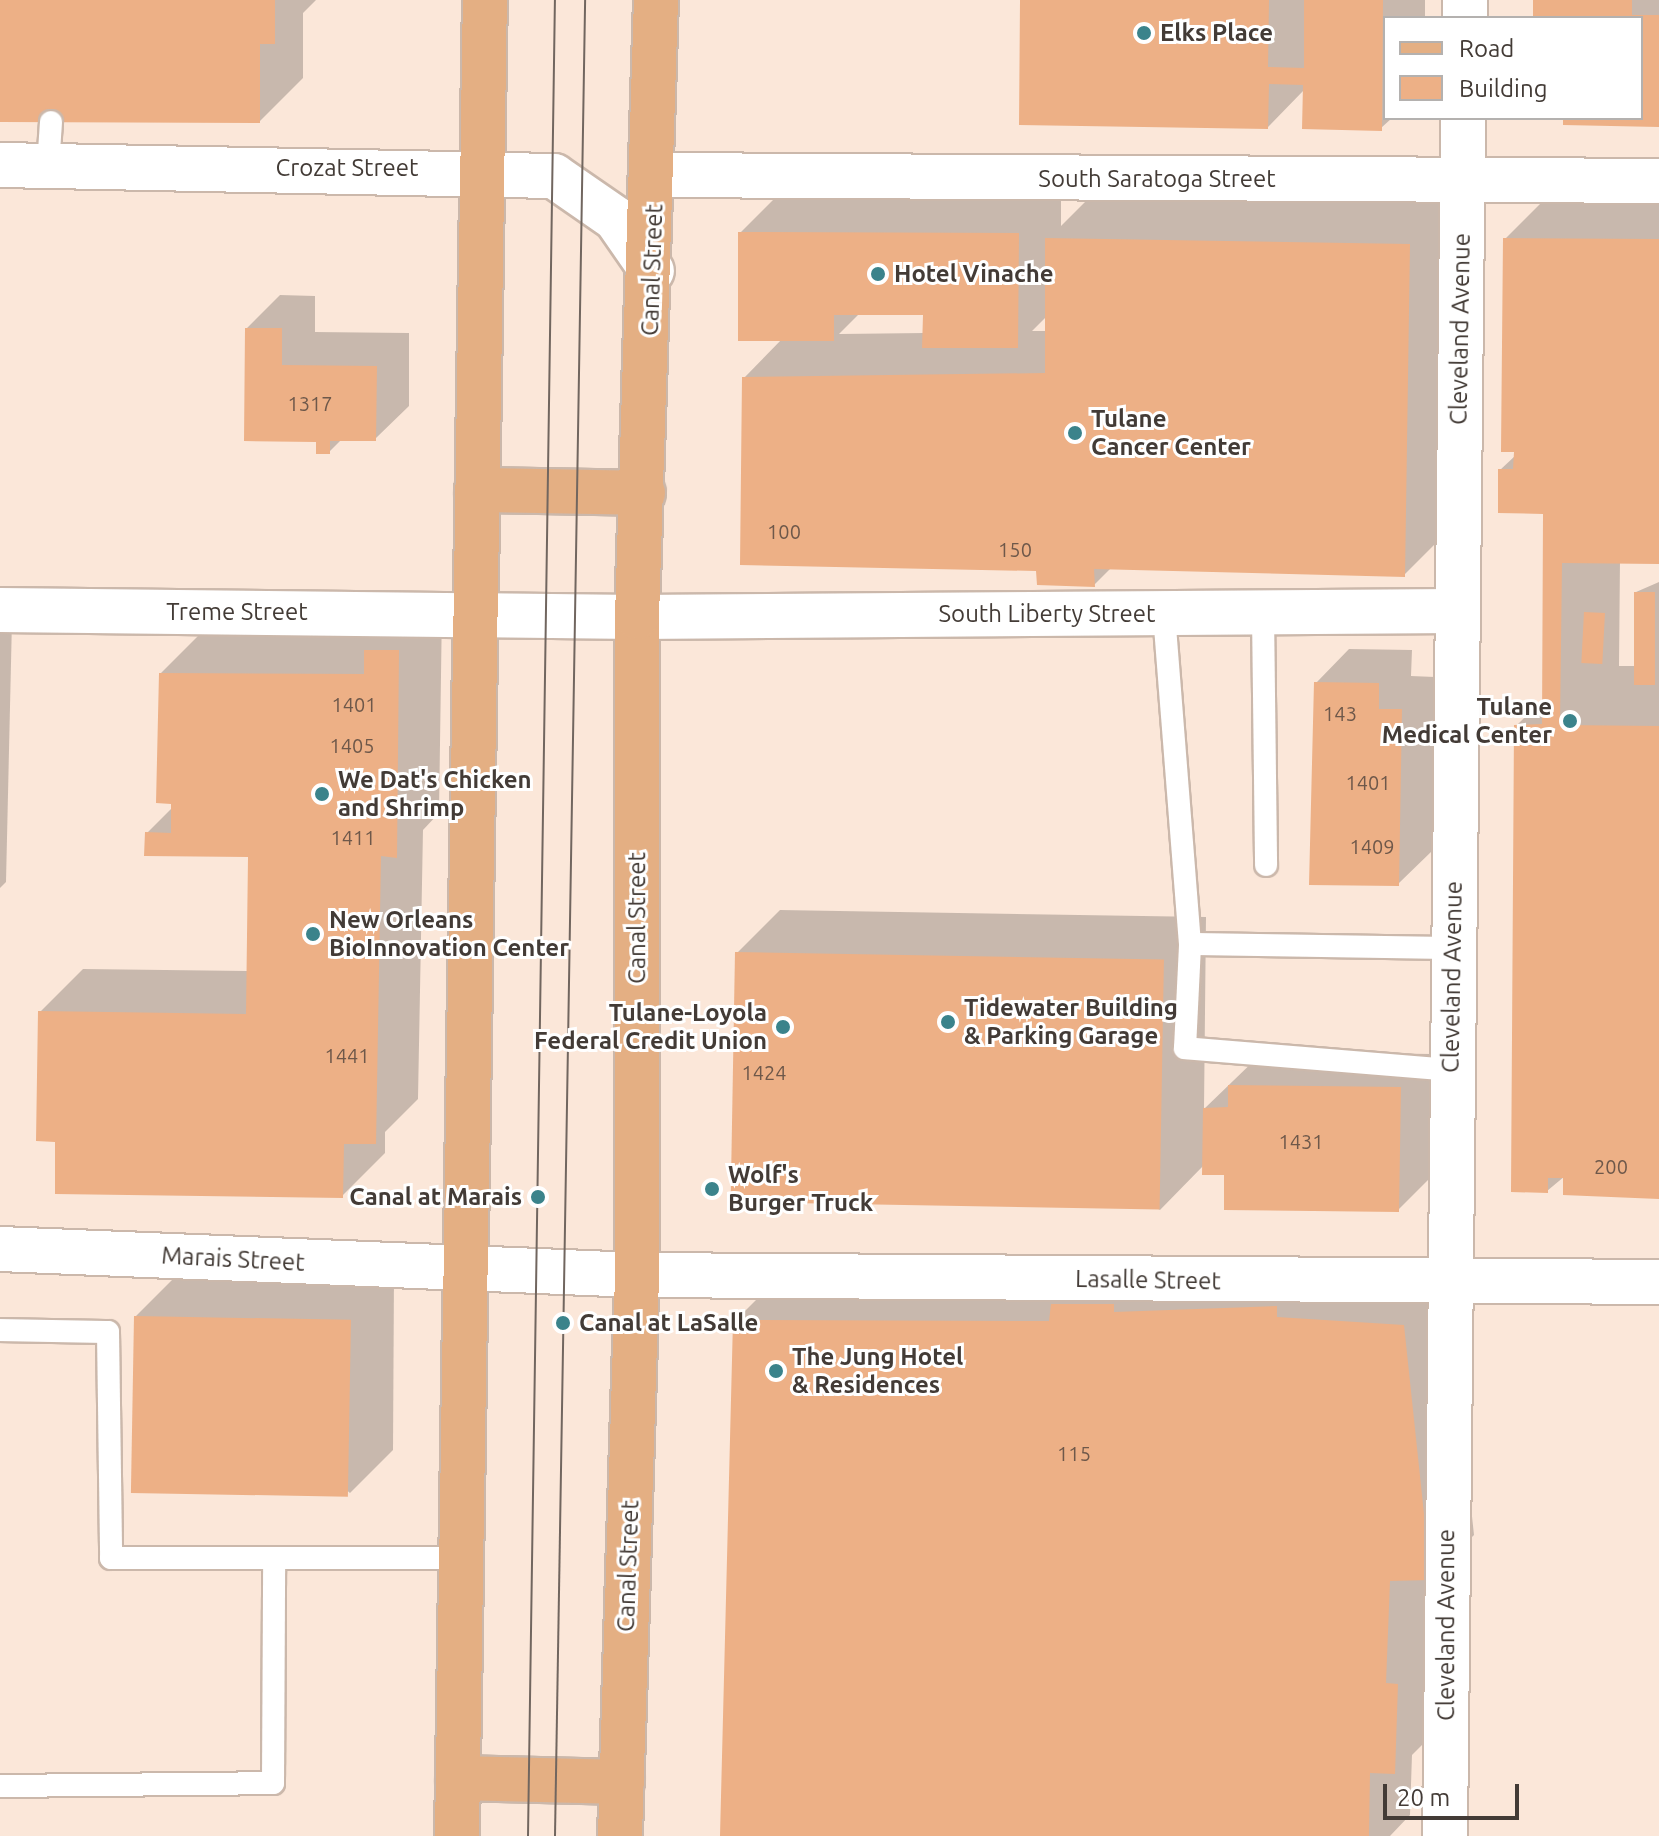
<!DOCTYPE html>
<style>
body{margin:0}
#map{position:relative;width:1659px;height:1836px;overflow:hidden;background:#fbe7d9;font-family:Ubuntu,sans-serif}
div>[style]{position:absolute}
.shadow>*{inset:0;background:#0003}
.building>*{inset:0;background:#edb086;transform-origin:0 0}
.roads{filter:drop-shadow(2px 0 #cbb8ab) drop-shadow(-2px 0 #cbb8ab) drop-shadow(0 2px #cbb8ab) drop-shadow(0 -2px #cbb8ab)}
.lane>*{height:22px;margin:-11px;padding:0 11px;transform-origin:11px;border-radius:11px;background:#fff}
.street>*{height:44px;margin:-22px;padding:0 22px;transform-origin:22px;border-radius:22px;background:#fff}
.primary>*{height:44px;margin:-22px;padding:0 22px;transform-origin:22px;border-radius:22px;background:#e4af83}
.tram>*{height:2px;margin:-1px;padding:0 1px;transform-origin:1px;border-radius:1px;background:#71665f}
.dots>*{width:22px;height:22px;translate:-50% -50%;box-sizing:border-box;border:4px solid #fff;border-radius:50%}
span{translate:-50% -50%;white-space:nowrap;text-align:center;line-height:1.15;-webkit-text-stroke:6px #fff;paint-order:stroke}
.number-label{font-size:20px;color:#6e584a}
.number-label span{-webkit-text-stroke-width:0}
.poi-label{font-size:24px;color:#433b36;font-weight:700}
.left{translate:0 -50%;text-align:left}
.right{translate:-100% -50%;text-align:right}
.street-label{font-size:24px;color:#433b36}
.legend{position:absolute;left:1383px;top:16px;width:260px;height:104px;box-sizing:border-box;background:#fff;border:2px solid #b4b1af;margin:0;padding:10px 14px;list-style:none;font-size:24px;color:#433b36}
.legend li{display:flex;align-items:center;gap:16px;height:40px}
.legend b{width:40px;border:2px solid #b4b1af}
.scale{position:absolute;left:1383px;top:1784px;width:136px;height:36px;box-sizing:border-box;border:4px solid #433b36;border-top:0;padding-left:10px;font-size:24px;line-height:28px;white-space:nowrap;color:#433b36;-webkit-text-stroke:6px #fff;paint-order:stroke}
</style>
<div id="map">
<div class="shadow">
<i style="clip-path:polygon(0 0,316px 0,303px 13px,303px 78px,260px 121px,0 120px)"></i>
<i style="clip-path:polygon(1022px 0,1425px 0,1425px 18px,1385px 18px,1385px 118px,1392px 118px,1381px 128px,1304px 90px,1268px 127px)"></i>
<i style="clip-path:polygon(1535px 0,1659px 0,1659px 125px,1565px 118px,1641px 118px,1641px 18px,1535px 18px)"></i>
<i style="clip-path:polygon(1564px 180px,1659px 180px,1659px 562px,1620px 561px,1619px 666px,1635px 666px,1636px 592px,1659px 582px,1659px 1197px,1565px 1176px,1547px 1191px,1516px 726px,1544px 698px,1545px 512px,1500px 470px,1516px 455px,1505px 239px)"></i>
<i style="clip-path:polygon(evenodd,783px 190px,1061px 191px,1061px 226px,1091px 196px,1453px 202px,1447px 532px,1404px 575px,1111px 568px,1094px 585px,1038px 569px,744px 378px,782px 339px,740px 233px,783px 190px,860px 313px,925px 313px,924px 333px,839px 334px,860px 313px,783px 190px,1047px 316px,1047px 331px,1032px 331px,1047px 316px)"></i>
<i style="clip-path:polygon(280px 295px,315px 296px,315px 332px,409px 333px,409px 406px,375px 439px,342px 439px,329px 452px,318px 440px,247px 328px)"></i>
<i style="clip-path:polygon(442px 608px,439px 813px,423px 830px,418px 1099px,385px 1132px,385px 1153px,342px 1196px,57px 1140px,40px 1012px,83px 969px,248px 971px,250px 855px,147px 833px,173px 807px,161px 673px,204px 630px)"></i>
<i style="clip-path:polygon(0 620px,12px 620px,6px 882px,0 888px)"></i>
<i style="clip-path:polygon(1349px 649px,1412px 650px,1411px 676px,1435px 677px,1432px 851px,1398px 884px,1316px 683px)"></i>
<i style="clip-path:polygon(780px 910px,1206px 917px,1204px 1109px,1263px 1052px,1433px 1054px,1431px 1177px,1398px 1210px,1204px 1165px,1160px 1210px,737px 953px)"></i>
<i style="clip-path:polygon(179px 1273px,394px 1275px,393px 1450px,350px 1493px,136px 1316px)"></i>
<i style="clip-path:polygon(778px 1278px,1447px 1282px,1474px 1535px,1431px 1578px,1438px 1729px,1412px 1755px,1410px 1815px,1390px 1836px,722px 1836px,735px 1321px)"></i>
</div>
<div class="building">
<i style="clip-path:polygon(0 0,275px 0,275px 44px,260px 44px,260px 123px,0 122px)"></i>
<i style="clip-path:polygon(1020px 0,1269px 0,1268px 67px,1304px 68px,1304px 0,1383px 0,1382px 131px,1302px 129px,1303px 85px,1269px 84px,1268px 129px,1019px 125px)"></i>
<i style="clip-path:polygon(1533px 0,1632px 0,1632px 15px,1659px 15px,1659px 127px,1563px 125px,1563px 118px,1641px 118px,1641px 18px,1533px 18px)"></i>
<i style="clip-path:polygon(738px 232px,1019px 233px,1018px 348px,922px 348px,923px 315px,834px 315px,834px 341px,738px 341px)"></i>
<i style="clip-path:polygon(1045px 238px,1410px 244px,1405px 577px,1094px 569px,1095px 587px,1037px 585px,1036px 571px,740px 565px,742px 377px,1045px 373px)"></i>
<i style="clip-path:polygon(1503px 238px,1659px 239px,1659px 564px,1562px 563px,1560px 725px,1659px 726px,1659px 1199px,1563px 1195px,1563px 1178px,1548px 1178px,1548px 1193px,1511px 1192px,1514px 725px,1542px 724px,1543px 514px,1498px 513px,1498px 469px,1513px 469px,1514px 452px,1501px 452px)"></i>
<i style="clip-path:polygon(245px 328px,282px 328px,282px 365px,377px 366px,376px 441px,330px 441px,330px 454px,316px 454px,316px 442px,244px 441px)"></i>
<i style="left:1634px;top:592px;width:21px;height:93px"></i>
<i style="left:1584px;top:612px;width:21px;height:51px;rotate:3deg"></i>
<i style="clip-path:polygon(364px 650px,399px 650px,397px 858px,381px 856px,376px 1144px,344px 1144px,343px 1198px,55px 1194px,55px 1142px,36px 1141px,38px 1011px,246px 1014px,248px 857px,144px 856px,145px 832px,171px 833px,171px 804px,156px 803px,159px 673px,364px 674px)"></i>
<i style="clip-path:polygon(1314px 682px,1379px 683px,1379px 709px,1402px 709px,1399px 886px,1309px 885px)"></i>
<i style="left:735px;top:952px;width:429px;height:250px;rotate:1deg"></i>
<i style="clip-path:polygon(1228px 1085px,1401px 1087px,1399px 1212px,1224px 1210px,1224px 1175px,1202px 1175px,1203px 1108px,1228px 1107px)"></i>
<i style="clip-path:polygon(1051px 1304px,1114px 1304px,1114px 1312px,1277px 1306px,1277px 1317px,1404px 1325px,1431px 1580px,1390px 1581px,1386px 1683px,1398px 1684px,1395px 1774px,1370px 1773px,1369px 1836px,720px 1836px,733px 1320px,1049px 1321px)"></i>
<i style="left:134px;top:1316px;width:217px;height:177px;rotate:1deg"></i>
</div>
<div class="roads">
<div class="lane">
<i style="left:48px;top:166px;width:44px;rotate:-86.1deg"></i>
<i style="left:1263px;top:613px;width:252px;rotate:89.3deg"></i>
<i style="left:1164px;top:614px;width:331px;rotate:85.5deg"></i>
<i style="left:1451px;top:1070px;width:267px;rotate:-175.3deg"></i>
<i style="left:1185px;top:1048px;width:104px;rotate:-87.2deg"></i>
<i style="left:1190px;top:944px;width:263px;rotate:0.9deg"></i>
<i style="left:0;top:1330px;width:108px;rotate:1.1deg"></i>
<i style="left:108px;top:1332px;width:226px;rotate:89.2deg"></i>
<i style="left:111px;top:1558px;width:350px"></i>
<i style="left:0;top:1786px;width:273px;rotate:-0.6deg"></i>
<i style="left:273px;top:1783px;width:225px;rotate:-89.7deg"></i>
</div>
<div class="street">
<i style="left:1465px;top:18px;width:18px;rotate:-90deg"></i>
<i style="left:0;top:165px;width:554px;rotate:1.14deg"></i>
<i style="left:554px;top:176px;width:75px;rotate:34.7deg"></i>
<i style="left:616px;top:219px;width:63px;rotate:55.3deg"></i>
<i style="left:656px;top:175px;width:1003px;rotate:0.34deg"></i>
<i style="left:0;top:610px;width:637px;rotate:0.63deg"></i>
<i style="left:637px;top:617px;width:820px;rotate:-0.42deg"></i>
<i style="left:0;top:1249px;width:638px;rotate:2.34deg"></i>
<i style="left:637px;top:1275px;width:1022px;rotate:0.39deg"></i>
<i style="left:1445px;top:1836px;width:1718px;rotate:-89.4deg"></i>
</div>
<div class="primary">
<i style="left:477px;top:490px;width:166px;rotate:1deg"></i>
<i style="left:458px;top:1778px;width:164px;rotate:1.4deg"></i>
<i style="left:457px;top:1836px;width:1836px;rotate:-89.13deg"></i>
<i style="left:620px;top:1836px;width:561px;rotate:-88.26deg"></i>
<i style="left:637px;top:1275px;width:658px;rotate:-90deg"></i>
<i style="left:637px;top:617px;width:617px;rotate:-88.24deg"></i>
</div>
</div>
<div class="tram">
<i style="left:528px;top:1836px;width:1836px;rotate:-89.16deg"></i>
<i style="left:555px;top:1836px;width:1836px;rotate:-89.06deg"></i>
</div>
<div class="dots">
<i style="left:1144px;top:33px;background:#3b838b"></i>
<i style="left:878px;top:274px;background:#3b838b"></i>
<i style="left:1075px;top:433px;background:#3b838b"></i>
<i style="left:1570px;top:721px;background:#3b838b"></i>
<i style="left:322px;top:794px;background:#3b838b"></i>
<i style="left:313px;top:934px;background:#3b838b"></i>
<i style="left:948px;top:1022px;background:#3b838b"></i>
<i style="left:783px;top:1027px;background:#3b838b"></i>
<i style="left:712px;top:1189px;background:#3b838b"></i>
<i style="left:538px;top:1197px;background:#3b838b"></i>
<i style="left:563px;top:1323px;background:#3b838b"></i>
<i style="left:776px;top:1371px;background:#3b838b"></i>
</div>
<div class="number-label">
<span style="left:310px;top:403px">1317</span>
<span style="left:784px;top:531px">100</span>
<span style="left:1015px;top:549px">150</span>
<span style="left:354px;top:704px">1401</span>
<span style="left:1340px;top:713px">143</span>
<span style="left:352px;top:745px">1405</span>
<span style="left:1368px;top:782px">1401</span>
<span style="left:353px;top:837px">1411</span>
<span style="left:1372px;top:846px">1409</span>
<span style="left:347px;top:1055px">1441</span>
<span style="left:764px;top:1072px">1424</span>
<span style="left:1301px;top:1141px">1431</span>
<span style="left:1611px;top:1166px">200</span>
<span style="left:1074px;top:1453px">115</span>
</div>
<div class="poi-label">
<span class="left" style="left:1160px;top:33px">Elks Place</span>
<span class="left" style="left:894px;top:274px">Hotel Vinache</span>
<span class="left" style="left:1091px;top:433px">Tulane<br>Cancer Center</span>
<span class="right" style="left:1552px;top:721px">Tulane<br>Medical Center</span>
<span class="left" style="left:338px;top:794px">We Dat's Chicken<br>and Shrimp</span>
<span class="left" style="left:329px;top:934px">New Orleans<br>BioInnovation Center</span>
<span class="left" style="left:964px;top:1022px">Tidewater Building<br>&amp; Parking Garage</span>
<span class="right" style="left:767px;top:1027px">Tulane-Loyola<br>Federal Credit Union</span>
<span class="left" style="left:728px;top:1189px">Wolf's<br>Burger Truck</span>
<span class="right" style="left:522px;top:1197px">Canal at Marais</span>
<span class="left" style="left:579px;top:1323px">Canal at LaSalle</span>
<span class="left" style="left:792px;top:1371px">The Jung Hotel<br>&amp; Residences</span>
</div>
<div class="street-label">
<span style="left:347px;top:168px">Crozat Street</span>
<span style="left:1157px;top:179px">South Saratoga Street</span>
<span style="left:652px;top:270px;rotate:-88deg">Canal Street</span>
<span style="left:1460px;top:329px;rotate:-89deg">Cleveland Avenue</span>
<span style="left:237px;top:612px">Treme Street</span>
<span style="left:1047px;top:614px">South Liberty Street</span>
<span style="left:637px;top:918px;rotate:-90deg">Canal Street</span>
<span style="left:1452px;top:977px;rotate:-89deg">Cleveland Avenue</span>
<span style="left:233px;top:1259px;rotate:3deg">Marais Street</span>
<span style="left:1148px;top:1280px;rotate:1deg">Lasalle Street</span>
<span style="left:628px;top:1566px;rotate:-88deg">Canal Street</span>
<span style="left:1446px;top:1625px;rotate:-90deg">Cleveland Avenue</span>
</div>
<ul class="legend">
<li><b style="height:10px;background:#e4af83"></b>Road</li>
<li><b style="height:22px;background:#edb086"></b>Building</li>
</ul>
<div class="scale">20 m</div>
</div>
